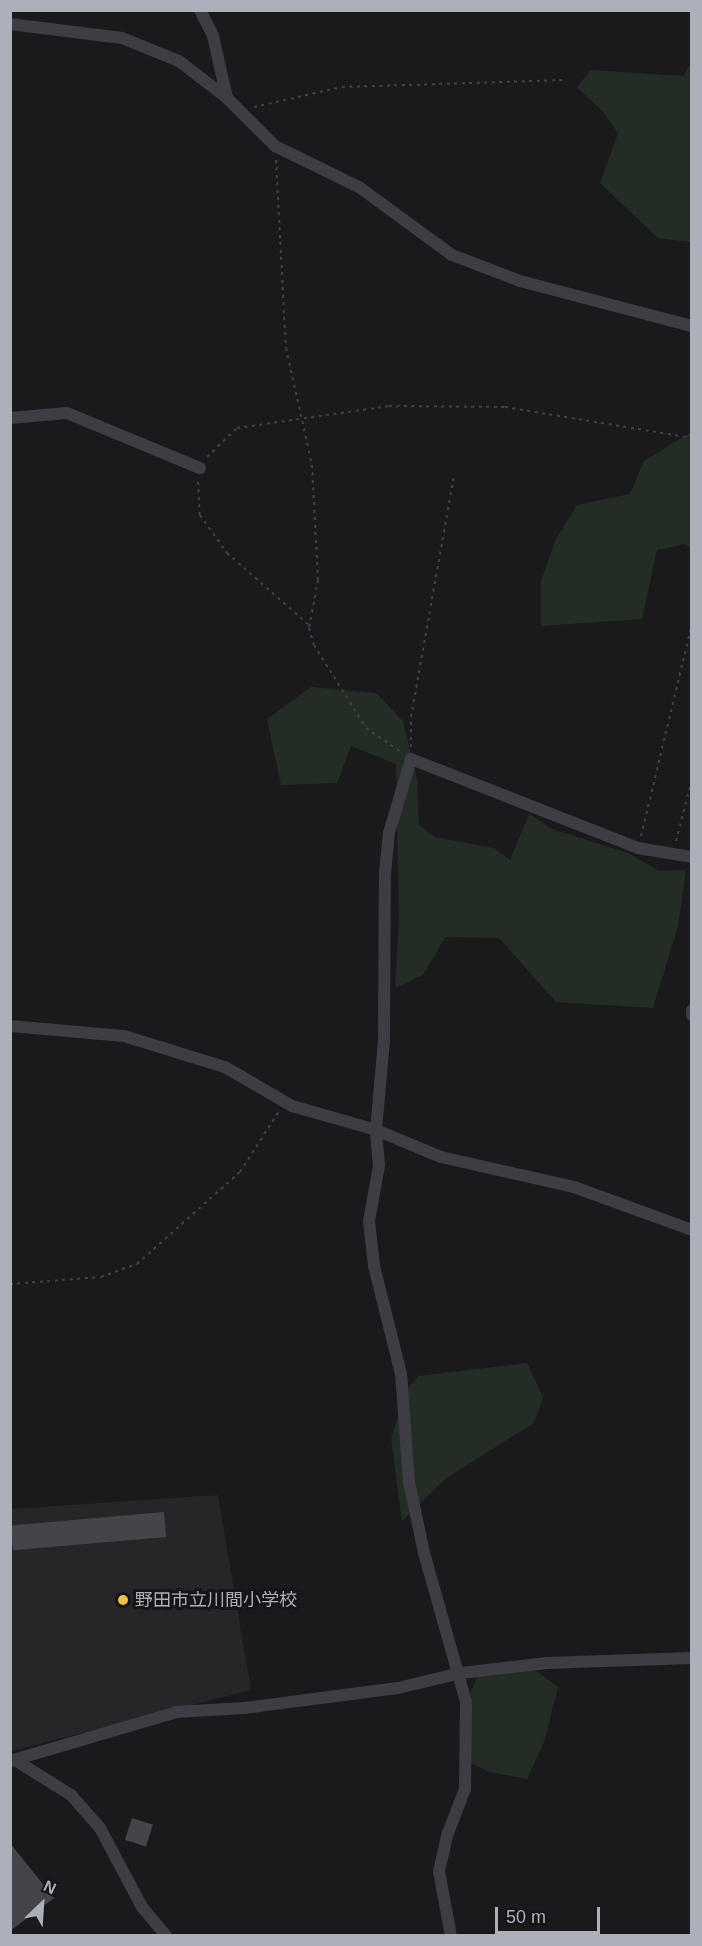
<!DOCTYPE html>
<meta charset="utf-8">
<style>
body{margin:0}
#map{position:relative;width:702px;height:1946px;overflow:hidden;background:#1a1a1c;font-family:Helvetica,"Noto Sans JP",sans-serif}
div>[style]{position:absolute}
.built>*{inset:0;background:#262629}
.green>*{inset:0;background:#242c26}
.building>*{inset:0;background:#444549;transform-origin:0 0}
.path>*{height:2px;margin-top:-1px;transform-origin:0;background:repeating-linear-gradient(90deg,#414248 0 3px,transparent 0 7.5px)}
.street>*{height:12px;margin:-6px;padding:0 6px;transform-origin:6px;border-radius:6px;background:#3d3d43}
.dots>*{width:16px;height:16px;translate:-50% -50%;box-sizing:border-box;border:3px solid #151517;border-radius:50%}
span{translate:-50% -50%;white-space:nowrap;text-align:center;line-height:1.15;-webkit-text-stroke:6px #151517;paint-order:stroke}
.poi-label{font-size:18px;color:#adb0bb}
.left{translate:0 -50%;text-align:left}
.frame{position:absolute;inset:0;border:12px solid #adb0bb;pointer-events:none}
.north{position:absolute;left:12px;top:1874px;width:60px;height:60px;-webkit-text-stroke:4px #151517;paint-order:stroke;rotate:25deg;font-size:16px;font-weight:700;line-height:24px;text-align:center;color:#adb0bb}
.north::after{content:'';display:block;margin:auto;width:21px;height:27px;background:#adb0bb;clip-path:polygon(50% 0,100% 100%,50% 72%,0 100%)}
.scale{position:absolute;left:495px;top:1907px;width:105px;height:27px;box-sizing:border-box;border:3px solid #adb0bb;border-top:0;padding-left:8px;font-size:18px;line-height:21px;white-space:nowrap;color:#adb0bb;-webkit-text-stroke:4px #151517;paint-order:stroke}
</style>
<div id="map">
<div class="built">
<i style="clip-path:polygon(218px 1495px,251px 1690px,11px 1751px,11px 1509px)"></i>
</div>
<div class="green">
<i style="clip-path:polygon(691px 63px,691px 242px,658px 238px,600px 183px,618px 133px,604px 113px,577px 87px,591px 70px,683px 76px)"></i>
<i style="clip-path:polygon(691px 432px,691px 549px,685px 544px,657px 550px,642px 619px,541px 626px,541px 581px,555px 541px,577px 505px,630px 494px,644px 461px)"></i>
<i style="clip-path:polygon(311px 687px,376px 693px,403px 721px,417px 779px,419px 825px,435px 837px,494px 848px,510px 860px,529px 814px,552px 829px,628px 853px,659px 871px,686px 870px,678px 926px,653px 1008px,556px 1002px,499px 938px,445px 937px,423px 975px,395px 988px,399px 921px,396px 764px,351px 746px,337px 783px,281px 785px,267px 719px)"></i>
<i style="clip-path:polygon(527px 1363px,543px 1397px,534px 1423px,445px 1479px,402px 1521px,391px 1439px,406px 1390px,419px 1376px)"></i>
<i style="clip-path:polygon(483px 1665px,536px 1671px,558px 1687px,544px 1742px,527px 1779px,490px 1772px,464px 1760px,471px 1691px)"></i>
</div>
<div class="building">
<i style="left:164px;top:1512px;width:25px;height:154px;rotate:85deg"></i>
<i style="left:132px;top:1818px;width:22px;height:23px;rotate:18deg"></i>
<i style="clip-path:polygon(10px 1843px,54px 1898px,10px 1931px)"></i>
</div>
<div class="path">
<i style="left:254px;top:107px;width:90px;rotate:-12.8deg"></i>
<i style="left:342px;top:87px;width:222px;rotate:-1.8deg"></i>
<i style="left:276px;top:160px;width:188px;rotate:87deg"></i>
<i style="left:286px;top:348px;width:120px;rotate:77.5deg"></i>
<i style="left:312px;top:465px;width:115px;rotate:87deg"></i>
<i style="left:318px;top:580px;width:49px;rotate:100.6deg"></i>
<i style="left:309px;top:628px;width:18px;rotate:74deg"></i>
<i style="left:314px;top:645px;width:98px;rotate:57.9deg"></i>
<i style="left:366px;top:728px;width:42px;rotate:34.4deg"></i>
<i style="left:207px;top:457px;width:42px;rotate:-44deg"></i>
<i style="left:237px;top:428px;width:154px;rotate:-8.2deg"></i>
<i style="left:389px;top:406px;width:116px;rotate:0.5deg"></i>
<i style="left:505px;top:407px;width:190px;rotate:9.4deg"></i>
<i style="left:198px;top:482px;width:33px;rotate:87deg"></i>
<i style="left:200px;top:515px;width:47px;rotate:54.6deg"></i>
<i style="left:227px;top:553px;width:109px;rotate:41.3deg"></i>
<i style="left:411px;top:747px;width:30px;rotate:-90deg"></i>
<i style="left:411px;top:717px;width:245px;rotate:-79.9deg"></i>
<i style="left:641px;top:836px;width:218px;rotate:-76.5deg"></i>
<i style="left:676px;top:841px;width:64px;rotate:-75.5deg"></i>
<i style="left:10px;top:1284px;width:91px;rotate:-4.4deg"></i>
<i style="left:101px;top:1277px;width:38px;rotate:-20deg"></i>
<i style="left:137px;top:1264px;width:138px;rotate:-41.8deg"></i>
<i style="left:240px;top:1172px;width:72px;rotate:-57.4deg"></i>
</div>
<div class="street">
<i style="left:200px;top:10px;width:29px;rotate:63deg"></i>
<i style="left:213px;top:36px;width:64px;rotate:77.3deg"></i>
<i style="left:10px;top:24px;width:113px;rotate:7.1deg"></i>
<i style="left:122px;top:38px;width:61px;rotate:22deg"></i>
<i style="left:179px;top:61px;width:61px;rotate:37.6deg"></i>
<i style="left:227px;top:98px;width:68px;rotate:45deg"></i>
<i style="left:275px;top:146px;width:93px;rotate:26deg"></i>
<i style="left:359px;top:187px;width:115px;rotate:36.2deg"></i>
<i style="left:452px;top:255px;width:73px;rotate:20.9deg"></i>
<i style="left:520px;top:281px;width:178px;rotate:14.7deg"></i>
<i style="left:10px;top:418px;width:57px;rotate:-5deg"></i>
<i style="left:67px;top:413px;width:144px;rotate:22.5deg"></i>
<i style="left:692px;top:1010px;width:5px;rotate:90deg"></i>
<i style="left:10px;top:1026px;width:114px;rotate:5deg"></i>
<i style="left:124px;top:1036px;width:106px;rotate:17.1deg"></i>
<i style="left:225px;top:1067px;width:78px;rotate:30.2deg"></i>
<i style="left:292px;top:1106px;width:87px;rotate:15.9deg"></i>
<i style="left:376px;top:1130px;width:70px;rotate:22.6deg"></i>
<i style="left:441px;top:1157px;width:136px;rotate:12.7deg"></i>
<i style="left:574px;top:1187px;width:126px;rotate:20deg"></i>
<i style="left:15px;top:1760px;width:66px;rotate:32deg"></i>
<i style="left:71px;top:1795px;width:44px;rotate:48.7deg"></i>
<i style="left:100px;top:1828px;width:89px;rotate:62deg"></i>
<i style="left:142px;top:1907px;width:38px;rotate:50deg"></i>
<i style="left:10px;top:1761px;width:173px;rotate:-16.4deg"></i>
<i style="left:176px;top:1712px;width:68px;rotate:-3.4deg"></i>
<i style="left:244px;top:1708px;width:155px;rotate:-7.4deg"></i>
<i style="left:398px;top:1688px;width:65px;rotate:-13.4deg"></i>
<i style="left:461px;top:1673px;width:87px;rotate:-6.6deg"></i>
<i style="left:547px;top:1663px;width:145px;rotate:-2deg"></i>
<i style="left:451px;top:1936px;width:66px;rotate:-100.5deg"></i>
<i style="left:439px;top:1871px;width:39px;rotate:-77deg"></i>
<i style="left:448px;top:1833px;width:47px;rotate:-68.9deg"></i>
<i style="left:465px;top:1789px;width:87px;rotate:-89.3deg"></i>
<i style="left:466px;top:1702px;width:155px;rotate:-105.7deg"></i>
<i style="left:424px;top:1553px;width:73px;rotate:-101.9deg"></i>
<i style="left:409px;top:1482px;width:108px;rotate:-94.2deg"></i>
<i style="left:401px;top:1374px;width:111px;rotate:-104deg"></i>
<i style="left:374px;top:1266px;width:45px;rotate:-96.3deg"></i>
<i style="left:369px;top:1221px;width:56px;rotate:-79.7deg"></i>
<i style="left:379px;top:1166px;width:36px;rotate:-95deg"></i>
<i style="left:376px;top:1130px;width:90px;rotate:-84.9deg"></i>
<i style="left:384px;top:1040px;width:167px;rotate:-89.7deg"></i>
<i style="left:385px;top:873px;width:40px;rotate:-84.3deg"></i>
<i style="left:389px;top:833px;width:77px;rotate:-73.4deg"></i>
<i style="left:411px;top:759px;width:244px;rotate:21.4deg"></i>
<i style="left:638px;top:848px;width:55px;rotate:9.5deg"></i>
</div>
<div class="dots">
<i style="left:123px;top:1600px;background:#ecc142"></i>
</div>
<div class="poi-label">
<span class="left" style="left:135px;top:1600px">野田市立川間小学校</span>
</div>
<div class="frame"></div>
<div class="north">N</div>
<div class="scale">50 m</div>
</div>
